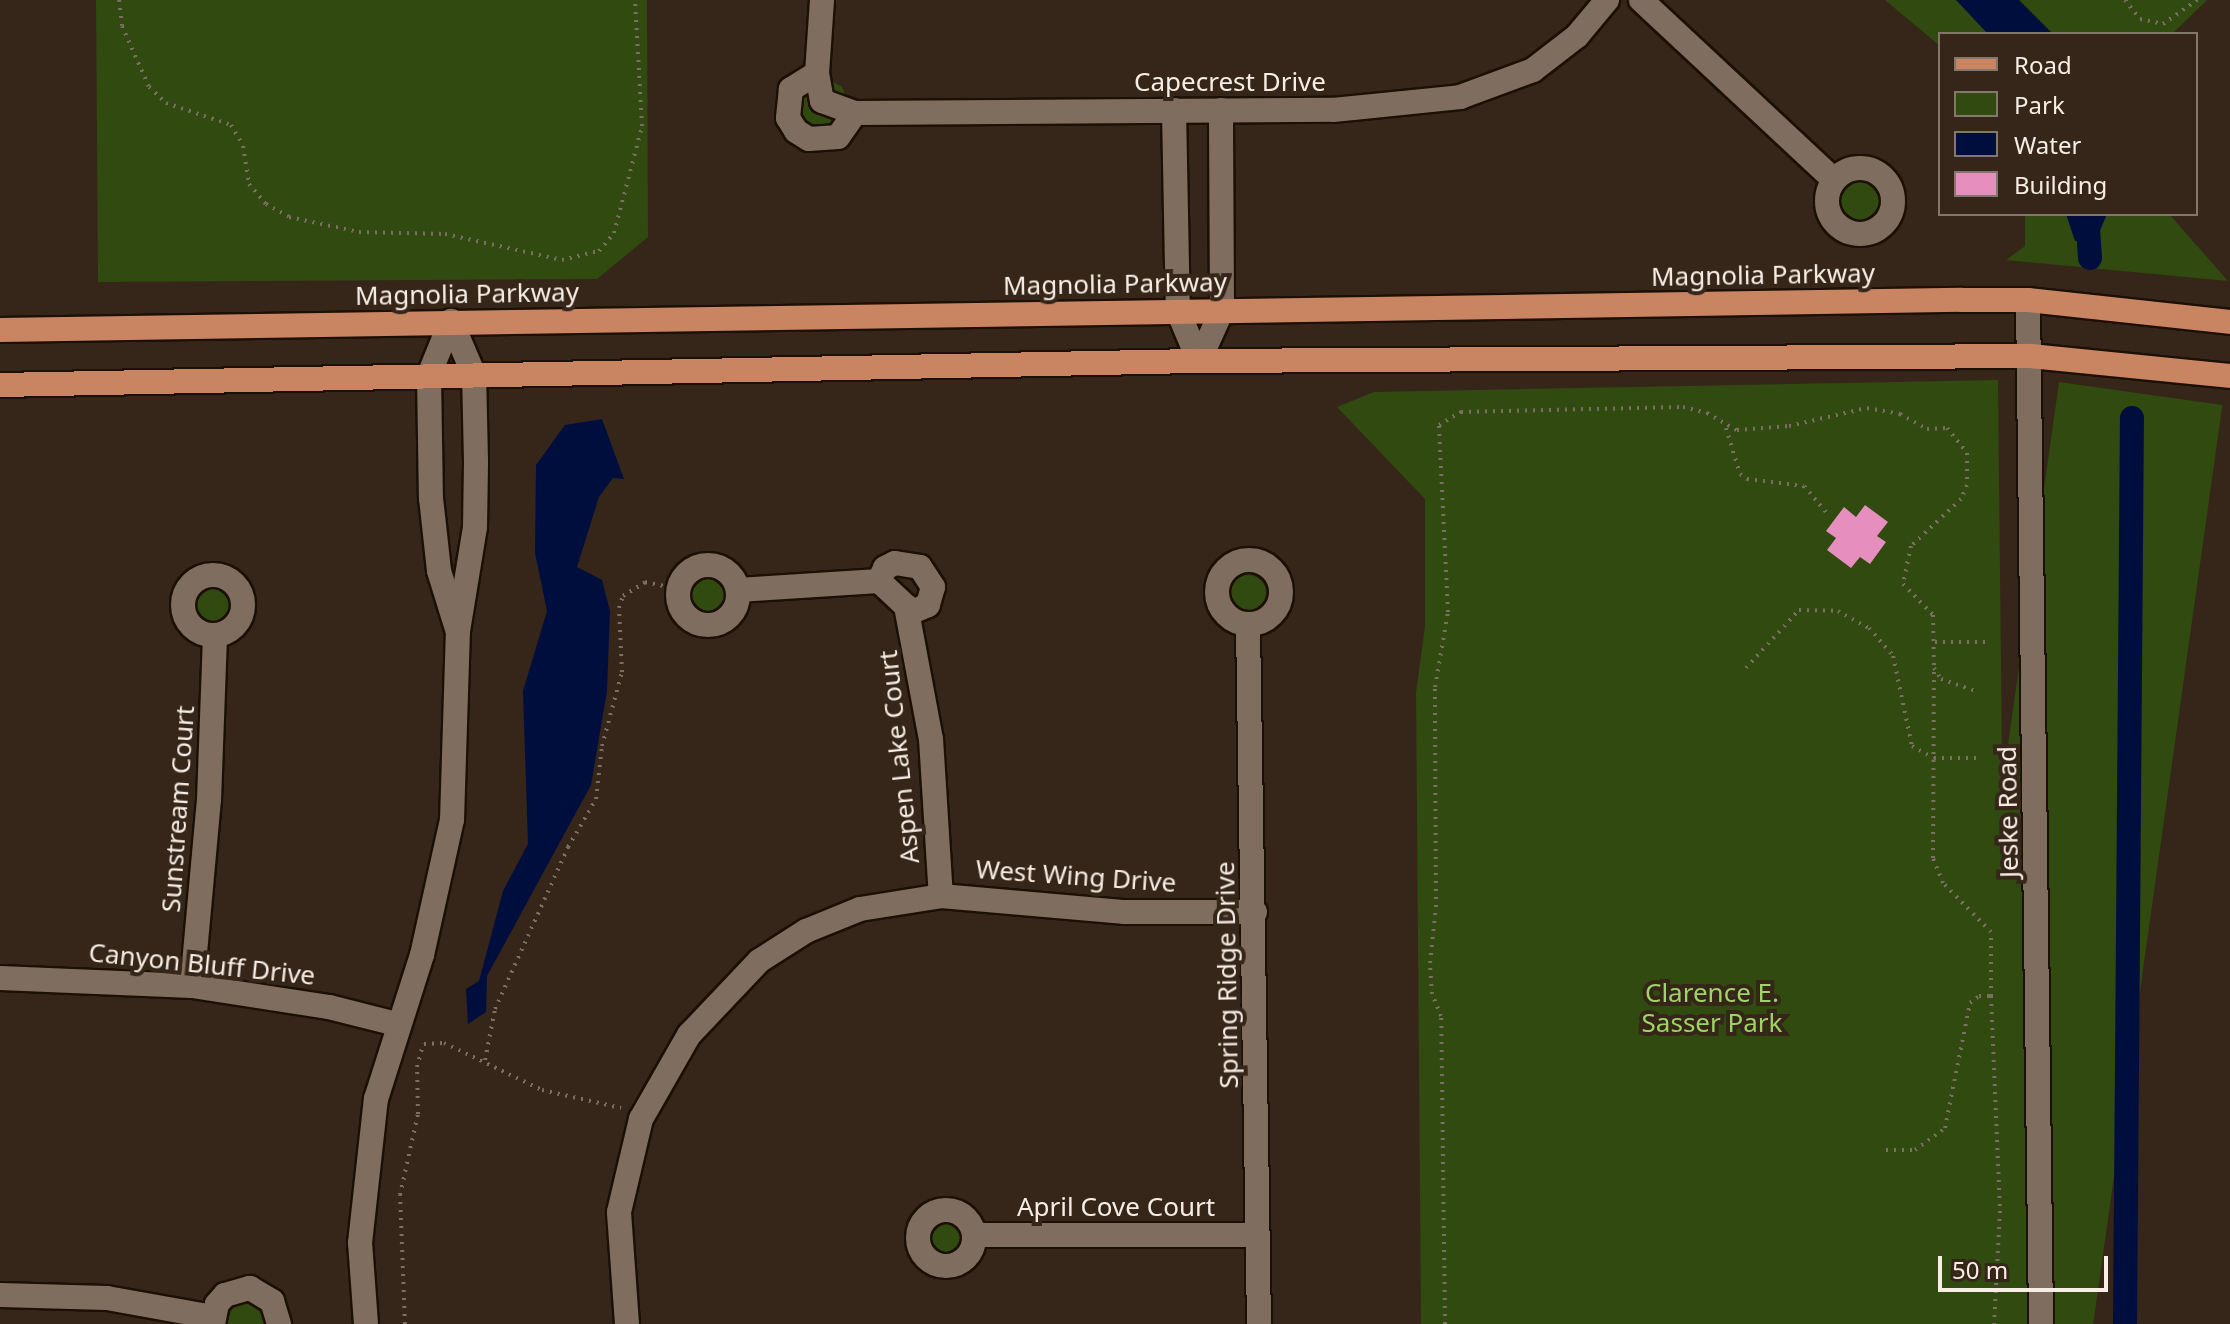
<!DOCTYPE html>
<style>
body{margin:0}
#map{position:relative;width:2230px;height:1324px;overflow:hidden;background:#352619;font-family:"Noto Sans",sans-serif}
div>[style]{position:absolute}
.green>*{inset:0;background:#304a0f;transform-origin:0 0}
.round{border-radius:50%}
.water>*{inset:0;background:#000e3e}
.canal>*{height:24px;margin:-12px;padding:0 12px;transform-origin:12px;border-radius:12px;background:#000e3e}
.building>*{inset:0;background:#e68ebd}
.path>*{height:4px;margin-top:-2px;transform-origin:0;background:repeating-linear-gradient(90deg,#7b6e62 0 2px,transparent 0 8px)}
.roads{filter:drop-shadow(2px 0 #1c0f03) drop-shadow(-2px 0 #1c0f03) drop-shadow(0 2px #1c0f03) drop-shadow(0 -2px #1c0f03)}
.minor>*{height:24px;margin:-12px;padding:0 12px;transform-origin:12px;border-radius:12px;background:#7f6e5f}
.minor>.ring{margin:-12px;padding:0;box-sizing:content-box;background:none;border:24px solid #7f6e5f;border-radius:50%}
.major>*{height:24px;margin:-12px;padding:0 12px;transform-origin:12px;border-radius:12px;background:#c98462}
span{translate:-50% -50%;white-space:nowrap;text-align:center;line-height:1.15;-webkit-text-stroke:8px #352619;paint-order:stroke}
.street-label{font-size:26px;color:#f7ede4}
.park-label{font-size:26px;color:#9ed366}
.legend{position:absolute;left:1938px;top:32px;width:260px;height:184px;box-sizing:border-box;background:#352619;border:2px solid #83766a;margin:0;padding:10px 14px;list-style:none;font-size:24px;color:#f7ede4}
.legend li{display:flex;align-items:center;gap:16px;height:40px}
.legend b{width:40px;border:2px solid #83766a}
.scale{position:absolute;left:1938px;top:1256px;width:170px;height:36px;box-sizing:border-box;border:4px solid #f7ede4;border-top:0;padding-left:10px;font-size:24px;line-height:28px;white-space:nowrap;color:#f7ede4;-webkit-text-stroke:6px #352619;paint-order:stroke}
</style>
<div id="map">
<div class="green">
<i style="clip-path:polygon(96px 0,647px 0,648px 237px,597px 279px,98px 282px)"></i>
<i style="clip-path:polygon(1885px 0,2207px 0,2172px 34px,1940px 34px,1940px 46px)"></i>
<i style="clip-path:polygon(825px 77px,842px 87px,849px 105px,836px 130px,800px 127px,794px 93px)"></i>
<i class="round" style="left:1829px;top:174px;width:58px;height:58px"></i>
<i style="clip-path:polygon(2025px 214px,2169px 214px,2228px 281px,2006px 260px,2025px 246px)"></i>
<i style="clip-path:polygon(1998px 380px,2008px 1324px,1421px 1324px,1416px 693px,1425px 626px,1425px 499px,1337px 407px,1374px 392px)"></i>
<i style="left:2059px;top:382px;width:165px;height:942px;rotate:8deg"></i>
<i class="round" style="left:1230px;top:575px;width:36px;height:36px"></i>
<i class="round" style="left:689px;top:576px;width:38px;height:38px"></i>
<i class="round" style="left:195px;top:587px;width:36px;height:36px"></i>
<i class="round" style="left:927px;top:1219px;width:38px;height:38px"></i>
<i style="clip-path:polygon(251px 1302px,260px 1308px,264px 1324px,227px 1324px,232px 1307px)"></i>
</div>
<div class="water">
<i style="clip-path:polygon(1956px 0,2019px 0,2053px 34px,1988px 34px)"></i>
<i style="clip-path:polygon(2066px 214px,2107px 214px,2096px 240px,2075px 241px)"></i>
<i style="clip-path:polygon(602px 419px,624px 479px,613px 478px,599px 497px,577px 567px,602px 580px,610px 611px,607px 691px,591px 785px,487px 976px,486px 1012px,468px 1024px,466px 989px,479px 981px,503px 891px,528px 844px,523px 691px,547px 611px,535px 553px,536px 465px,565px 425px)"></i>
</div>
<div class="canal">
<i style="left:2087px;top:214px;width:44px;rotate:86.1deg"></i>
<i style="left:2125px;top:1324px;width:906px;rotate:-89.56deg"></i>
</div>
<div class="building">
<i style="clip-path:polygon(1865px 505px,1888px 522px,1877px 536px,1886px 542px,1870px 564px,1860px 557px,1851px 568px,1827px 550px,1836px 538px,1826px 531px,1844px 507px,1856px 517px)"></i>
</div>
<div class="path">
<i style="left:119px;top:0;width:26px;rotate:83deg"></i>
<i style="left:122px;top:26px;width:67px;rotate:66.1deg"></i>
<i style="left:149px;top:87px;width:23px;rotate:43deg"></i>
<i style="left:166px;top:103px;width:69px;rotate:18.7deg"></i>
<i style="left:231px;top:125px;width:24px;rotate:60deg"></i>
<i style="left:243px;top:146px;width:38px;rotate:81deg"></i>
<i style="left:249px;top:184px;width:26px;rotate:50deg"></i>
<i style="left:266px;top:204px;width:26px;rotate:29deg"></i>
<i style="left:289px;top:217px;width:72px;rotate:12.1deg"></i>
<i style="left:359px;top:232px;width:86px;rotate:1.3deg"></i>
<i style="left:445px;top:234px;width:120px;rotate:12.5deg"></i>
<i style="left:562px;top:260px;width:38px;rotate:-14deg"></i>
<i style="left:599px;top:251px;width:23px;rotate:-50deg"></i>
<i style="left:614px;top:233px;width:111px;rotate:-75.3deg"></i>
<i style="left:642px;top:126px;width:126px;rotate:-93.2deg"></i>
<i style="left:2125px;top:0;width:24px;rotate:52deg"></i>
<i style="left:2140px;top:19px;width:24px;rotate:12deg"></i>
<i style="left:2163px;top:24px;width:42px;rotate:-35.2deg"></i>
<i style="left:1726px;top:428px;width:48px;rotate:73.1deg"></i>
<i style="left:1740px;top:474px;width:9px;rotate:36deg"></i>
<i style="left:1747px;top:479px;width:57px;rotate:7deg"></i>
<i style="left:1804px;top:486px;width:34px;rotate:50deg"></i>
<i style="left:1935px;top:642px;width:51px"></i>
<i style="left:1746px;top:668px;width:79px;rotate:-47.6deg"></i>
<i style="left:1799px;top:610px;width:39px;rotate:1deg"></i>
<i style="left:1838px;top:611px;width:35px;rotate:29deg"></i>
<i style="left:1869px;top:628px;width:37px;rotate:49deg"></i>
<i style="left:1893px;top:656px;width:92px;rotate:78.1deg"></i>
<i style="left:1912px;top:746px;width:25px;rotate:29deg"></i>
<i style="left:1934px;top:758px;width:42px"></i>
<i style="left:1991px;top:996px;width:215px;rotate:87.6deg"></i>
<i style="left:2000px;top:1211px;width:113px;rotate:93deg"></i>
<i style="left:424px;top:1044px;width:20px;rotate:-3deg"></i>
<i style="left:444px;top:1043px;width:109px;rotate:25.6deg"></i>
<i style="left:542px;top:1090px;width:81px;rotate:12.8deg"></i>
<i style="left:485px;top:1060px;width:52px;rotate:-78.9deg"></i>
<i style="left:495px;top:1009px;width:178px;rotate:-65.7deg"></i>
<i style="left:568px;top:847px;width:56px;rotate:-59.7deg"></i>
<i style="left:596px;top:799px;width:53px;rotate:-83.5deg"></i>
<i style="left:602px;top:746px;width:77px;rotate:-74.9deg"></i>
<i style="left:622px;top:672px;width:64px;rotate:-92.7deg"></i>
<i style="left:619px;top:608px;width:13px;rotate:-72deg"></i>
<i style="left:623px;top:596px;width:26px;rotate:-32deg"></i>
<i style="left:645px;top:582px;width:34px;rotate:12deg"></i>
<i style="left:1886px;top:1150px;width:29px"></i>
<i style="left:1915px;top:1150px;width:37px;rotate:-36deg"></i>
<i style="left:1945px;top:1128px;width:127px;rotate:-78.7deg"></i>
<i style="left:1970px;top:1003px;width:11px;rotate:-38deg"></i>
<i style="left:1979px;top:996px;width:12px"></i>
<i style="left:1991px;top:996px;width:64px;rotate:-90deg"></i>
<i style="left:1991px;top:932px;width:69px;rotate:-134.4deg"></i>
<i style="left:1943px;top:883px;width:27px;rotate:-112deg"></i>
<i style="left:1933px;top:858px;width:188px;rotate:-89.7deg"></i>
<i style="left:405px;top:1324px;width:129px;rotate:-92.2deg"></i>
<i style="left:400px;top:1195px;width:83px;rotate:-77.5deg"></i>
<i style="left:418px;top:1114px;width:47px;rotate:-91.2deg"></i>
<i style="left:417px;top:1067px;width:24px;rotate:-75deg"></i>
<i style="left:1445px;top:1324px;width:308px;rotate:-90.7deg"></i>
<i style="left:1441px;top:1016px;width:24px;rotate:-112deg"></i>
<i style="left:1432px;top:994px;width:31px;rotate:-94deg"></i>
<i style="left:1430px;top:963px;width:56px;rotate:-83.9deg"></i>
<i style="left:1436px;top:907px;width:220px;rotate:-90.3deg"></i>
<i style="left:1435px;top:687px;width:76px;rotate:-80.2deg"></i>
<i style="left:1448px;top:612px;width:187px;rotate:-92.8deg"></i>
<i style="left:1439px;top:425px;width:26px;rotate:-31deg"></i>
<i style="left:1461px;top:412px;width:222px;rotate:-1.3deg"></i>
<i style="left:1683px;top:407px;width:25px;rotate:14deg"></i>
<i style="left:1707px;top:413px;width:34px;rotate:30deg"></i>
<i style="left:1737px;top:430px;width:52px;rotate:-4.4deg"></i>
<i style="left:1789px;top:426px;width:80px;rotate:-13deg"></i>
<i style="left:1867px;top:408px;width:34px;rotate:10deg"></i>
<i style="left:1900px;top:414px;width:31px;rotate:29deg"></i>
<i style="left:1927px;top:429px;width:20px;rotate:-3deg"></i>
<i style="left:1947px;top:428px;width:32px;rotate:51deg"></i>
<i style="left:1967px;top:453px;width:32px;rotate:90deg"></i>
<i style="left:1967px;top:485px;width:15px;rotate:113deg"></i>
<i style="left:1961px;top:499px;width:69px;rotate:136.8deg"></i>
<i style="left:1911px;top:546px;width:39px;rotate:102deg"></i>
<i style="left:1903px;top:584px;width:43px;rotate:45.9deg"></i>
<i style="left:1933px;top:615px;width:53px;rotate:88.9deg"></i>
<i style="left:1934px;top:668px;width:13px;rotate:58deg"></i>
<i style="left:1941px;top:679px;width:37px;rotate:19deg"></i>
</div>
<div class="roads">
<div class="minor">
<i style="left:822px;top:0;width:73px;rotate:93.9deg"></i>
<i style="left:817px;top:73px;width:28px;rotate:80deg"></i>
<i style="left:822px;top:101px;width:35px;rotate:20deg"></i>
<i style="left:855px;top:113px;width:478px;rotate:-0.4deg"></i>
<i style="left:1333px;top:110px;width:128px;rotate:-5.8deg"></i>
<i style="left:1460px;top:97px;width:78px;rotate:-20.3deg"></i>
<i style="left:1533px;top:70px;width:56px;rotate:-37.7deg"></i>
<i style="left:1577px;top:36px;width:47px;rotate:-50.2deg"></i>
<i style="left:1641px;top:0;width:264px;rotate:43deg"></i>
<i style="left:817px;top:73px;width:31px;rotate:148deg"></i>
<i style="left:791px;top:89px;width:29px;rotate:96deg"></i>
<i style="left:788px;top:118px;width:15px;rotate:58deg"></i>
<i style="left:796px;top:131px;width:15px;rotate:32deg"></i>
<i style="left:809px;top:139px;width:29px;rotate:-4deg"></i>
<i style="left:838px;top:137px;width:29px;rotate:-55deg"></i>
<i style="left:1174px;top:110px;width:201px;rotate:88.9deg"></i>
<i style="left:1178px;top:311px;width:54px;rotate:67.2deg"></i>
<i class="ring" style="left:1827px;top:168px;width:42px;height:42px"></i>
<i style="left:2028px;top:300px;width:1024px;rotate:89.27deg"></i>
<i style="left:451px;top:321px;width:58px;rotate:112.2deg"></i>
<i style="left:429px;top:375px;width:123px;rotate:89.1deg"></i>
<i style="left:431px;top:498px;width:73px;rotate:83.7deg"></i>
<i style="left:439px;top:571px;width:61px;rotate:72.8deg"></i>
<i style="left:1199px;top:361px;width:56px;rotate:-65.7deg"></i>
<i style="left:1222px;top:310px;width:200px;rotate:-90.3deg"></i>
<i class="ring" style="left:1217px;top:560px;width:40px;height:40px"></i>
<i class="ring" style="left:678px;top:565px;width:36px;height:36px"></i>
<i class="ring" style="left:183px;top:575px;width:36px;height:36px"></i>
<i style="left:879px;top:581px;width:14px;rotate:-65deg"></i>
<i style="left:885px;top:568px;width:11px;rotate:-27deg"></i>
<i style="left:895px;top:563px;width:25px;rotate:9deg"></i>
<i style="left:920px;top:567px;width:24px;rotate:57deg"></i>
<i style="left:933px;top:587px;width:19px;rotate:106deg"></i>
<i style="left:928px;top:605px;width:20px;rotate:156deg"></i>
<i style="left:738px;top:590px;width:141px;rotate:-3.7deg"></i>
<i style="left:879px;top:581px;width:37px;rotate:43deg"></i>
<i style="left:906px;top:606px;width:135px;rotate:79.4deg"></i>
<i style="left:931px;top:739px;width:157px;rotate:86.4deg"></i>
<i style="left:1248px;top:625px;width:699px;rotate:89.1deg"></i>
<i style="left:0;top:978px;width:192px;rotate:2.4deg"></i>
<i style="left:192px;top:986px;width:139px;rotate:8.7deg"></i>
<i style="left:329px;top:1007px;width:69px;rotate:14.2deg"></i>
<i style="left:192px;top:986px;width:187px;rotate:-84.8deg"></i>
<i style="left:209px;top:800px;width:164px;rotate:-87.9deg"></i>
<i class="ring" style="left:918px;top:1210px;width:32px;height:32px"></i>
<i style="left:975px;top:1235px;width:282px"></i>
<i style="left:0;top:1295px;width:107px;rotate:1.6deg"></i>
<i style="left:107px;top:1298px;width:108px;rotate:10.2deg"></i>
<i style="left:213px;top:1324px;width:20px;rotate:-79deg"></i>
<i style="left:217px;top:1304px;width:12px;rotate:-48deg"></i>
<i style="left:225px;top:1295px;width:26px;rotate:-16deg"></i>
<i style="left:250px;top:1288px;width:26px;rotate:31deg"></i>
<i style="left:272px;top:1301px;width:24px;rotate:73deg"></i>
<i style="left:366px;top:1324px;width:81px;rotate:-94.2deg"></i>
<i style="left:360px;top:1243px;width:145px;rotate:-83.7deg"></i>
<i style="left:376px;top:1099px;width:151px;rotate:-72.3deg"></i>
<i style="left:422px;top:955px;width:138px;rotate:-77.5deg"></i>
<i style="left:452px;top:820px;width:189px;rotate:-88.2deg"></i>
<i style="left:458px;top:631px;width:105px;rotate:-80.7deg"></i>
<i style="left:475px;top:527px;width:66px;rotate:-89.1deg"></i>
<i style="left:476px;top:461px;width:86px;rotate:-91.3deg"></i>
<i style="left:474px;top:375px;width:59px;rotate:-113.1deg"></i>
<i style="left:627px;top:1324px;width:112px;rotate:-94.1deg"></i>
<i style="left:619px;top:1212px;width:96px;rotate:-76.7deg"></i>
<i style="left:641px;top:1119px;width:97px;rotate:-60.3deg"></i>
<i style="left:689px;top:1035px;width:102px;rotate:-46.6deg"></i>
<i style="left:759px;top:961px;width:56px;rotate:-32.6deg"></i>
<i style="left:806px;top:931px;width:58px;rotate:-22.2deg"></i>
<i style="left:860px;top:909px;width:82px;rotate:-9.1deg"></i>
<i style="left:941px;top:896px;width:185px;rotate:5deg"></i>
<i style="left:1125px;top:912px;width:130px"></i>
</div>
<div class="major">
<i style="left:0;top:330px;width:1962px;rotate:-0.88deg"></i>
<i style="left:1962px;top:300px;width:66px"></i>
<i style="left:2028px;top:300px;width:203px;rotate:6.2deg"></i>
<i style="left:0;top:385px;width:1199px;rotate:-1.15deg"></i>
<i style="left:1199px;top:361px;width:831px;rotate:-0.34deg"></i>
<i style="left:2030px;top:356px;width:201px;rotate:5.7deg"></i>
</div>
</div>
<div class="street-label">
<span style="left:1230px;top:82px">Capecrest Drive</span>
<span style="left:1763px;top:275px;rotate:-1deg">Magnolia Parkway</span>
<span style="left:1115px;top:284px;rotate:-1deg">Magnolia Parkway</span>
<span style="left:467px;top:294px;rotate:-1deg">Magnolia Parkway</span>
<span style="left:899px;top:757px;rotate:-96deg">Aspen Lake Court</span>
<span style="left:178px;top:809px;rotate:-86deg">Sunstream Court</span>
<span style="left:2008px;top:812px;rotate:-91deg">Jeske Road</span>
<span style="left:1076px;top:876px;rotate:4deg">West Wing Drive</span>
<span style="left:202px;top:964px;rotate:6deg">Canyon Bluff Drive</span>
<span style="left:1227px;top:975px;rotate:-91deg">Spring Ridge Drive</span>
<span style="left:1116px;top:1207px">April Cove Court</span>
</div>
<div class="park-label">
<span style="left:1712px;top:1008px">Clarence E.<br>Sasser Park</span>
</div>
<ul class="legend">
<li><b style="height:10px;background:#c98462"></b>Road</li>
<li><b style="height:22px;background:#304a0f"></b>Park</li>
<li><b style="height:22px;background:#000e3e"></b>Water</li>
<li><b style="height:22px;background:#e68ebd"></b>Building</li>
</ul>
<div class="scale">50 m</div>
</div>
